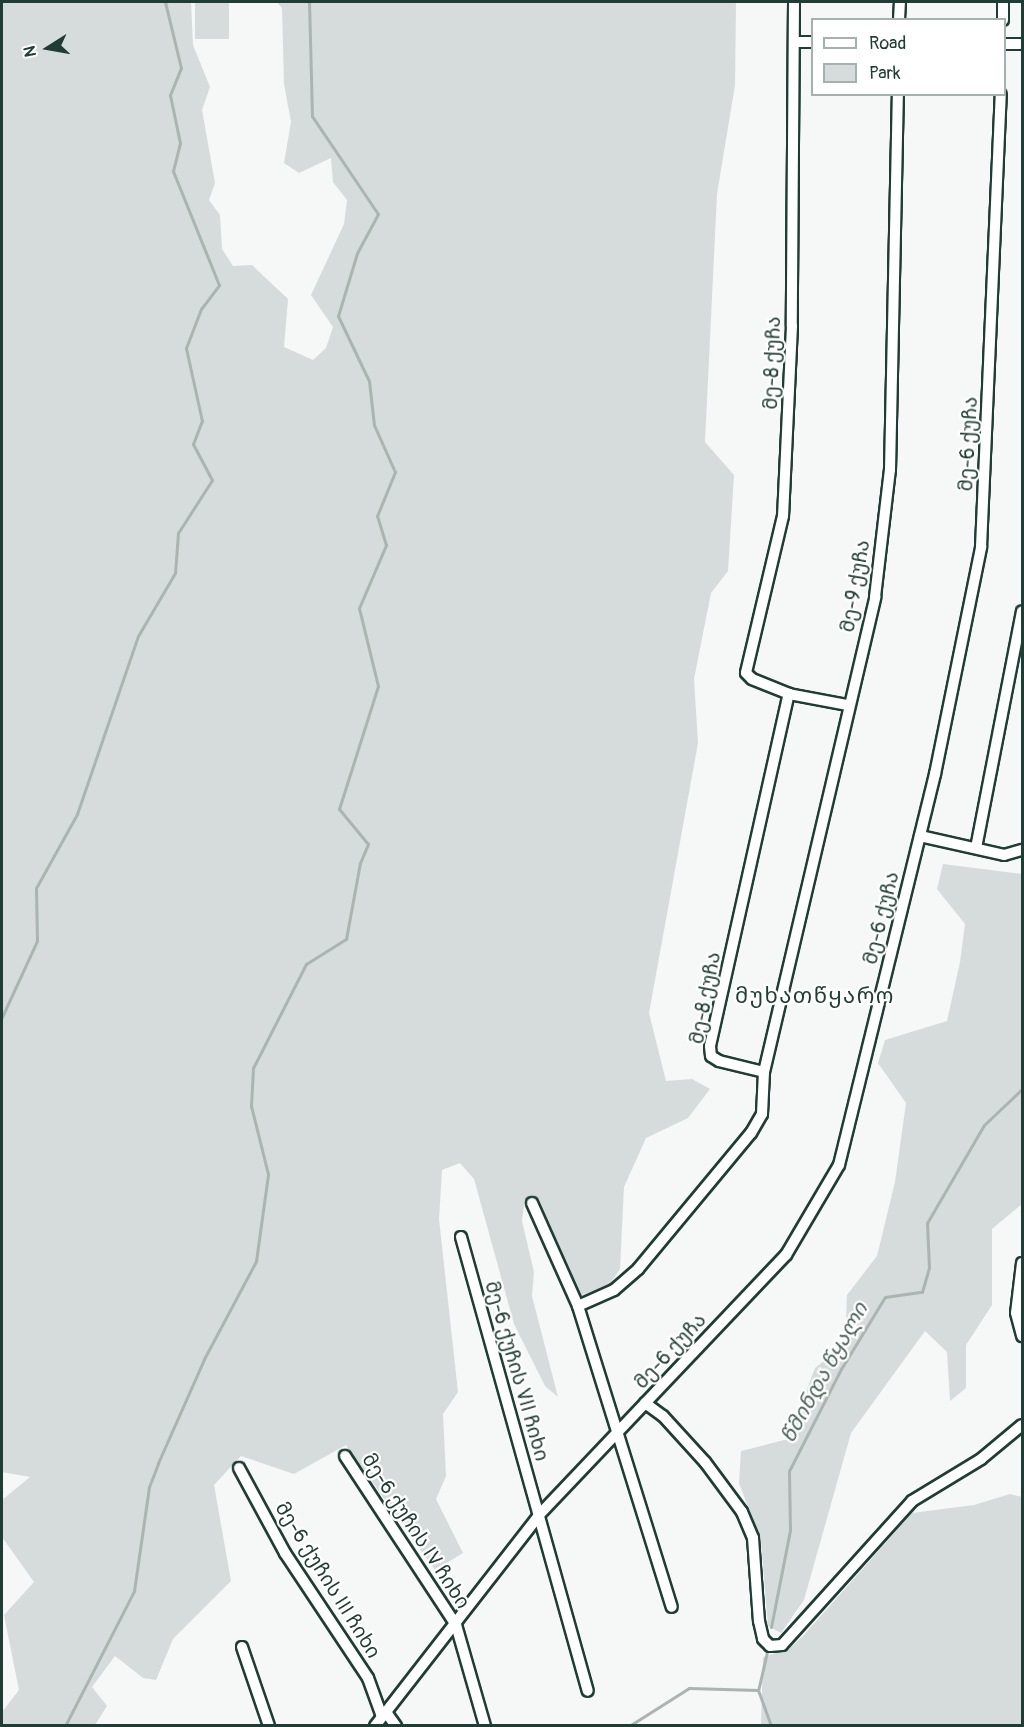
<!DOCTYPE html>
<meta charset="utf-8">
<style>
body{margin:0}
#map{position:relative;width:1024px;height:1727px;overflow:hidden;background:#f6f7f7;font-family:Pangolin,"Noto Sans Georgian",sans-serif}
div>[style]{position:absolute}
.green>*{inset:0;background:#d6dcdb;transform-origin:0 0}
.stream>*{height:3px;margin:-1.5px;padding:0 1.5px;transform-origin:1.5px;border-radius:1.5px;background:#aab5b1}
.roads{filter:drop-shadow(2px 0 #1f3d34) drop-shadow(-2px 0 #1f3d34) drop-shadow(0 2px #1f3d34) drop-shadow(0 -2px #1f3d34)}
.street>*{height:10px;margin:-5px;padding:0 5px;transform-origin:5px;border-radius:5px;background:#fff}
span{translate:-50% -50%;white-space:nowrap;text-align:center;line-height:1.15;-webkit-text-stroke:4.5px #fff;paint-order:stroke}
.street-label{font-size:20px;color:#1f3d34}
.water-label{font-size:21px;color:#49615a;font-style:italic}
.quarter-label{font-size:22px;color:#1f3d34;letter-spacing:1.5px}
.frame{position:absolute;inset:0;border:3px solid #1f3d34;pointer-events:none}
.legend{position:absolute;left:811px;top:18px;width:195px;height:78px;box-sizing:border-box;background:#fff;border:2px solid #a5b1ae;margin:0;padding:8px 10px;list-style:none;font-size:18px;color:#1f3d34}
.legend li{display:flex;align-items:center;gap:12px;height:30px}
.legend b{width:30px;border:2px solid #a5b1ae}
.north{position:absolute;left:18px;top:18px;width:60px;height:60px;-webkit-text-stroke:4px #fff;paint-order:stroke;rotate:259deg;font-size:16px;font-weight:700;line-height:24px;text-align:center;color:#1f3d34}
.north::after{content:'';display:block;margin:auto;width:21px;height:27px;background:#1f3d34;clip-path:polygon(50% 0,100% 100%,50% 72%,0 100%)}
</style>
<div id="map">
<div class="green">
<i style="clip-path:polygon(2px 2px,191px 2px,193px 45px,210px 87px,202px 110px,215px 183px,209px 200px,220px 215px,222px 249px,233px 266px,252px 265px,288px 299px,284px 347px,313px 360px,326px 348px,333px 327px,311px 295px,344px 224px,347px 200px,333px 182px,331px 158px,299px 173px,284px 163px,291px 122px,284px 84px,282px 8px,277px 2px,736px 2px,735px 85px,717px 194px,705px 442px,734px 475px,728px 571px,711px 593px,694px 679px,698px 743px,649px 1013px,666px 1081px,692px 1079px,710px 1089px,688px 1118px,646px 1138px,624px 1187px,620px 1269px,608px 1287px,581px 1295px,540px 1205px,524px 1204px,522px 1221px,534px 1272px,532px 1296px,558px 1397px,545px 1386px,514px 1324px,474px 1179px,460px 1163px,442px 1170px,439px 1219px,458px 1392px,443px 1414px,446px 1476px,436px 1499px,463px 1553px,435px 1570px,346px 1445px,294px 1474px,241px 1456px,214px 1485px,231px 1581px,173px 1639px,156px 1680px,143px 1678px,115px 1656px,92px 1687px,107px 1706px,95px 1725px,2px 1726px,2px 1712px,19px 1690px,4px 1615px,34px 1582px,2px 1537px,2px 1500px,30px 1477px,2px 1472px)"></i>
<i style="left:195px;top:2px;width:34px;height:37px"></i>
<i style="clip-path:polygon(943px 864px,1022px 874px,1022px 1204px,992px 1229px,992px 1305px,966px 1345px,966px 1388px,950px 1401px,947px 1352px,925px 1331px,851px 1433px,804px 1600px,781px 1633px,768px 1626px,761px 1541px,739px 1483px,741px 1451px,788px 1439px,815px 1368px,845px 1344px,847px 1295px,877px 1256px,895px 1182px,906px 1103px,878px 1063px,885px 1040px,947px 1021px,960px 962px,965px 924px,937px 889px)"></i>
<i style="clip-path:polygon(1010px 1494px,1022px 1497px,1022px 1725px,761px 1725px,763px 1657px,789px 1649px,803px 1636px,912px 1513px,974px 1505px)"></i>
</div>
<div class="stream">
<i style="left:2px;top:1017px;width:84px;rotate:-65.3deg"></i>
<i style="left:37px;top:941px;width:53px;rotate:-91.1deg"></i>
<i style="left:36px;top:888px;width:85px;rotate:-61deg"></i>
<i style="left:77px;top:814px;width:188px;rotate:-71.1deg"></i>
<i style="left:138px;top:636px;width:73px;rotate:-59.6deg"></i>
<i style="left:175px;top:573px;width:40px;rotate:-85.7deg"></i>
<i style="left:178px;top:533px;width:63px;rotate:-57.3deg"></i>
<i style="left:212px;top:480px;width:41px;rotate:-117.8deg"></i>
<i style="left:193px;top:444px;width:25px;rotate:-69deg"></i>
<i style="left:202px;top:421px;width:75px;rotate:-102.4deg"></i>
<i style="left:186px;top:348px;width:42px;rotate:-69deg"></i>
<i style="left:201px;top:309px;width:30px;rotate:-53deg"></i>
<i style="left:219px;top:285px;width:123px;rotate:-112deg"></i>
<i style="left:173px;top:171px;width:29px;rotate:-76deg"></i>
<i style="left:180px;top:143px;width:49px;rotate:-101.8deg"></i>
<i style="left:170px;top:95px;width:29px;rotate:-68deg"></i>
<i style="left:181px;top:68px;width:68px;rotate:-103.6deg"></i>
<i style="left:771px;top:1627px;width:99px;rotate:-78.9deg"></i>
<i style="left:790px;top:1530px;width:59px;rotate:-91deg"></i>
<i style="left:789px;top:1471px;width:114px;rotate:-63deg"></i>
<i style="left:841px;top:1369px;width:84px;rotate:-58.6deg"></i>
<i style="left:885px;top:1297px;width:37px;rotate:-8deg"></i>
<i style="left:922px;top:1292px;width:25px;rotate:-74deg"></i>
<i style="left:929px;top:1268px;width:45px;rotate:-92.5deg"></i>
<i style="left:927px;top:1223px;width:113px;rotate:-59.8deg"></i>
<i style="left:984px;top:1125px;width:52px;rotate:-43.5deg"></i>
<i style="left:767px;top:1652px;width:39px;rotate:103deg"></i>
<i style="left:758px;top:1690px;width:38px;rotate:70deg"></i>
<i style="left:65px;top:1726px;width:152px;rotate:-62.9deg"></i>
<i style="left:134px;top:1591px;width:105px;rotate:-81.8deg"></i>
<i style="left:149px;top:1487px;width:26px;rotate:-69deg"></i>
<i style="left:158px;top:1463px;width:114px;rotate:-66.1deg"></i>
<i style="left:204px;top:1359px;width:111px;rotate:-62deg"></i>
<i style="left:256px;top:1261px;width:88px;rotate:-82.1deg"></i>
<i style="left:268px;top:1174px;width:70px;rotate:-104deg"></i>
<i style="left:251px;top:1106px;width:38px;rotate:-87deg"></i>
<i style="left:253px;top:1068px;width:117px;rotate:-63deg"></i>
<i style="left:306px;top:964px;width:47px;rotate:-32deg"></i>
<i style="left:346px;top:939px;width:77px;rotate:-79.6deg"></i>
<i style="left:360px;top:863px;width:21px;rotate:-67deg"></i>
<i style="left:368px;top:844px;width:45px;rotate:-129.6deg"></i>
<i style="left:339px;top:809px;width:129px;rotate:-72.4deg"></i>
<i style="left:378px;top:686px;width:80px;rotate:-103.7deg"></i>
<i style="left:359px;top:608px;width:69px;rotate:-66.8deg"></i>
<i style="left:386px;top:545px;width:30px;rotate:-107deg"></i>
<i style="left:377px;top:516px;width:48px;rotate:-67.8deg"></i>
<i style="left:395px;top:472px;width:51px;rotate:-114.1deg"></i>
<i style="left:374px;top:425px;width:44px;rotate:-96.5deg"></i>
<i style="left:369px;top:381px;width:72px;rotate:-115.5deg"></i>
<i style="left:338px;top:316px;width:66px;rotate:-73.2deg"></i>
<i style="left:357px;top:253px;width:44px;rotate:-61.7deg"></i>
<i style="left:378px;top:214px;width:118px;rotate:-124deg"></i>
<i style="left:312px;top:116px;width:114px;rotate:-91.5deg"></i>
<i style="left:629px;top:1726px;width:71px;rotate:-32.3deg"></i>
<i style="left:689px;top:1688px;width:69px;rotate:1.7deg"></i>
</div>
<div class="roads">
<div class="street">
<i style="left:794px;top:2px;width:324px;rotate:90.4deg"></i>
<i style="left:792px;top:326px;width:190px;rotate:92.7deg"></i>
<i style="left:783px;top:516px;width:161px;rotate:103.3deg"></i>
<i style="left:746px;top:673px;width:8px;rotate:45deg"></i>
<i style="left:752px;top:679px;width:40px;rotate:22deg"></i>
<i style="left:789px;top:694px;width:59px;rotate:10.7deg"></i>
<i style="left:899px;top:20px;width:18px;rotate:-87deg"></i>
<i style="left:1003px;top:20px;width:18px;rotate:-90deg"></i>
<i style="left:794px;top:42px;width:18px"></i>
<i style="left:1004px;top:44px;width:18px"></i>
<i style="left:920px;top:836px;width:86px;rotate:12.7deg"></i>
<i style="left:1004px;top:855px;width:19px;rotate:-16deg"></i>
<i style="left:976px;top:848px;width:241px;rotate:-79deg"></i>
<i style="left:764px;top:1072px;width:46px;rotate:-166.3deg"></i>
<i style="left:719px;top:1061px;width:9px;rotate:-148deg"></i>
<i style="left:711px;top:1056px;width:10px;rotate:-96deg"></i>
<i style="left:710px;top:1046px;width:361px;rotate:-77.4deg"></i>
<i style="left:532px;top:1203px;width:113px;rotate:65.9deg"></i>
<i style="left:578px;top:1306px;width:315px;rotate:72.7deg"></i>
<i style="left:461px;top:1237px;width:471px;rotate:74.4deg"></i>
<i style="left:1022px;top:1263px;width:50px;rotate:96.8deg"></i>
<i style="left:1016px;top:1313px;width:24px;rotate:75deg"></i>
<i style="left:578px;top:1306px;width:39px;rotate:-24deg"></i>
<i style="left:614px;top:1290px;width:32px;rotate:-41deg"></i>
<i style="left:638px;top:1269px;width:177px;rotate:-50.3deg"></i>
<i style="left:751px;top:1133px;width:22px;rotate:-60deg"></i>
<i style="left:762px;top:1114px;width:42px;rotate:-87.3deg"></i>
<i style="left:764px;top:1072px;width:488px;rotate:-76.8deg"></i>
<i style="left:875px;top:597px;width:128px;rotate:-83.3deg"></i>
<i style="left:890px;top:470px;width:376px;rotate:-88.8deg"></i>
<i style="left:645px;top:1403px;width:22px;rotate:36deg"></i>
<i style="left:663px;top:1416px;width:62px;rotate:47.6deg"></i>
<i style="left:705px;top:1462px;width:62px;rotate:53.5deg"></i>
<i style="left:742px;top:1512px;width:28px;rotate:67deg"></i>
<i style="left:753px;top:1538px;width:83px;rotate:85.9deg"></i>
<i style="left:759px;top:1621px;width:18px;rotate:77deg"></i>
<i style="left:763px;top:1639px;width:10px;rotate:45deg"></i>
<i style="left:770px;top:1646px;width:12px;rotate:-5deg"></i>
<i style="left:782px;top:1645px;width:194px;rotate:-47.9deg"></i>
<i style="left:912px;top:1501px;width:81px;rotate:-31.3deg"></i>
<i style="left:981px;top:1459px;width:53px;rotate:-39.7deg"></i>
<i style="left:345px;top:1456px;width:202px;rotate:56.7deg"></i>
<i style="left:456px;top:1625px;width:105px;rotate:74deg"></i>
<i style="left:239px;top:1468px;width:97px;rotate:61.6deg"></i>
<i style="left:285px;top:1553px;width:150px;rotate:56.4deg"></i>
<i style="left:368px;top:1678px;width:38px;rotate:70deg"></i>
<i style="left:242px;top:1647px;width:83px;rotate:71.1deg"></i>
<i style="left:381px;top:1714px;width:7px;rotate:8deg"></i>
<i style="left:388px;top:1715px;width:14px;rotate:54deg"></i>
<i style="left:375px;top:1726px;width:267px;rotate:-52.1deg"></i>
<i style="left:539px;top:1515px;width:359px;rotate:-46.5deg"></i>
<i style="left:786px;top:1255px;width:104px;rotate:-59.5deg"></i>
<i style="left:839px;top:1165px;width:403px;rotate:-76.2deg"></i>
<i style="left:935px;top:774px;width:232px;rotate:-78.5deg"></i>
<i style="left:981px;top:547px;width:453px;rotate:-87.5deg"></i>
</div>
</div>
<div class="street-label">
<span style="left:772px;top:363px;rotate:-88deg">მე-8 ქუჩა</span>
<span style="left:968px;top:444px;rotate:-87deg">მე-6 ქუჩა</span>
<span style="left:855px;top:586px;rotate:-80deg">მე-9 ქუჩა</span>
<span style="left:881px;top:918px;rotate:-76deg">მე-6 ქუჩა</span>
<span style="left:705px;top:998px;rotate:-79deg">მე-8 ქუჩა</span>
<span style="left:670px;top:1351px;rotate:-47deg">მე-6 ქუჩა</span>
<span style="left:517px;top:1371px;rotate:74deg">მე-6 ქუჩის VII ჩიხი</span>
<span style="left:416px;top:1531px;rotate:57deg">მე-6 ქუჩის IV ჩიხი</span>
<span style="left:328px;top:1580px;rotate:58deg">მე-6 ქუჩის III ჩიხი</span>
</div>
<div class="water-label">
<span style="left:825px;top:1373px;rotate:-61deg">წმინდა წყალი</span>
</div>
<div class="quarter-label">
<span style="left:815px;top:997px">მუხათწყარო</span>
</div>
<div class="frame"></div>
<ul class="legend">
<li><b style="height:8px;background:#fff"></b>Road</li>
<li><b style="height:16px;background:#d6dcdb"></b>Park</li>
</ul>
<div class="north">N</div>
</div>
